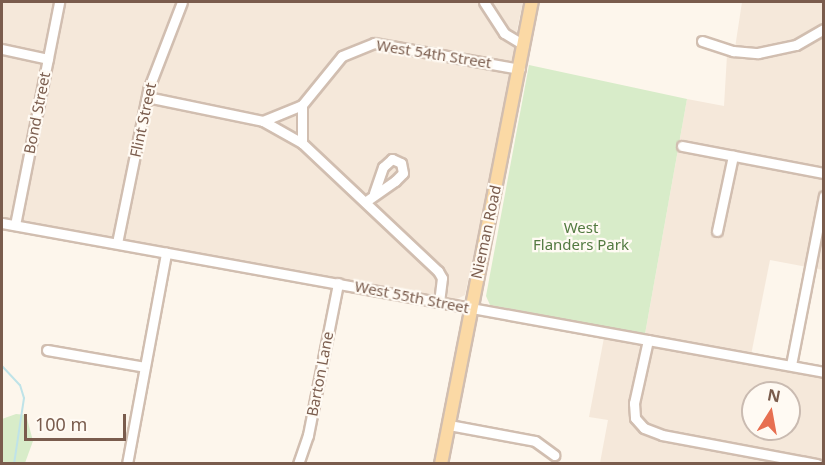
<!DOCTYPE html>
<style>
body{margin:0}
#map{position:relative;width:825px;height:465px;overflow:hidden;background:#fdf6ec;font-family:"Noto Sans",sans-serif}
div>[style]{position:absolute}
.residential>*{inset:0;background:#f5e8da}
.green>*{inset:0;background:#d8ecc9}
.stream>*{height:2px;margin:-1px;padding:0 1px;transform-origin:1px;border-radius:1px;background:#bfe3e8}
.roads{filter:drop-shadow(2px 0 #d1beb0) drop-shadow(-2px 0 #d1beb0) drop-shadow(0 2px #d1beb0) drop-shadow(0 -2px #d1beb0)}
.minor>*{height:9px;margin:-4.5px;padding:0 4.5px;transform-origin:4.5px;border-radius:4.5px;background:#fff}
.major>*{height:12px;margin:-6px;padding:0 6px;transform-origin:6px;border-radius:6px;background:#fbd9a5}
span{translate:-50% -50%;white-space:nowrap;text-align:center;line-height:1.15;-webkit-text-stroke:4.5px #fffaf3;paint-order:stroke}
.street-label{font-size:15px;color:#7a5c4d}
.park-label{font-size:15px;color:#537a41}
.frame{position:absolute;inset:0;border:3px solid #7a5c4d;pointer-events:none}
.north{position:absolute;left:741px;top:381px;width:60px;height:60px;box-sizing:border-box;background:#fffaf3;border:2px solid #cabbb1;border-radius:50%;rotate:11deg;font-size:16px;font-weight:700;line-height:24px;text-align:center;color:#7a5c4d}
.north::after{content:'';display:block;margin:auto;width:21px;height:27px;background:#e76f51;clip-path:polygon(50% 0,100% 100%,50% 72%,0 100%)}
.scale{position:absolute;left:24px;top:414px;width:102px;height:27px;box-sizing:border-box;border:3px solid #7a5c4d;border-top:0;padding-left:8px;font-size:18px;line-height:21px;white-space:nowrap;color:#7a5c4d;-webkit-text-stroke:4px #fffaf3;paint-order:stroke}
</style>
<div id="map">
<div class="residential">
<i style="clip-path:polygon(2px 2px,480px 2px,501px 36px,517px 49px,465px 295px,455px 300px,2px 218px)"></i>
<i style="clip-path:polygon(487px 2px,523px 2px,516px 35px,508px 33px)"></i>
<i style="clip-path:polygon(evenodd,742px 2px,823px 2px,823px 270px,770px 260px,751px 355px,823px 369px,823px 463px,600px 463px,608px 420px,589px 417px,606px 327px,645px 334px,687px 99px,724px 106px,727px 55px,735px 48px,742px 2px,753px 393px,789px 393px,789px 429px,753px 429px,753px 393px)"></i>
</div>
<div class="green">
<i style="clip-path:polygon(529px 65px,687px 99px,645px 334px,490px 305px,486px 296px)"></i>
<i style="clip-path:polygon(16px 414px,26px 415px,33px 441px,25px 463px,2px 463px,2px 419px)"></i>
</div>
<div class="stream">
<i style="left:2px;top:366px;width:26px;rotate:47deg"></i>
<i style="left:20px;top:385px;width:14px;rotate:73deg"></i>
<i style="left:24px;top:398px;width:67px;rotate:98.6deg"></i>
</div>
<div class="roads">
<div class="minor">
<i style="left:484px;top:2px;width:37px;rotate:57deg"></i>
<i style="left:504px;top:33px;width:23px;rotate:31deg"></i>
<i style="left:702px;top:41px;width:33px;rotate:18deg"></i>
<i style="left:733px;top:51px;width:25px;rotate:5deg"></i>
<i style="left:758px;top:53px;width:39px;rotate:-12deg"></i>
<i style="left:796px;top:45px;width:32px;rotate:-30deg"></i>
<i style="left:2px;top:49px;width:47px;rotate:12.3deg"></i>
<i style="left:147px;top:97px;width:118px;rotate:11.7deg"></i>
<i style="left:263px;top:121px;width:42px;rotate:-22.3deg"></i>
<i style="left:302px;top:105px;width:63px;rotate:-50.8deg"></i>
<i style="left:342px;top:56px;width:35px;rotate:-22deg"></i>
<i style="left:374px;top:43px;width:148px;rotate:10.1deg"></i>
<i style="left:302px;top:105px;width:38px;rotate:90deg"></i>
<i style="left:263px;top:121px;width:45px;rotate:29.4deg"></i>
<i style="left:302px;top:143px;width:187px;rotate:43.3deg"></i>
<i style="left:438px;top:271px;width:8px;rotate:60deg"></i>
<i style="left:442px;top:278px;width:24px;rotate:97deg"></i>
<i style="left:682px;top:146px;width:145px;rotate:10.8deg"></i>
<i style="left:365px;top:202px;width:37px;rotate:-35deg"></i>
<i style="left:395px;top:181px;width:11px;rotate:-45deg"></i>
<i style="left:403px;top:173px;width:10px;rotate:-101deg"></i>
<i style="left:401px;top:163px;width:10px;rotate:-156deg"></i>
<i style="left:392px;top:159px;width:12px;rotate:138deg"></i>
<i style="left:383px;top:167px;width:28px;rotate:109deg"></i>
<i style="left:2px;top:223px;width:835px;rotate:10.27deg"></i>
<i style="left:15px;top:225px;width:227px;rotate:-78.8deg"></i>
<i style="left:717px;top:231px;width:77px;rotate:-78deg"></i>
<i style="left:117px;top:243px;width:156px;rotate:-78.5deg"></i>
<i style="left:148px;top:90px;width:94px;rotate:-68.9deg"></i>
<i style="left:648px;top:340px;width:65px;rotate:102.5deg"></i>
<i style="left:634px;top:403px;width:15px;rotate:86deg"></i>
<i style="left:635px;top:418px;width:13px;rotate:48deg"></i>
<i style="left:644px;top:428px;width:19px;rotate:21deg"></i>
<i style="left:662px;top:435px;width:158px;rotate:10.6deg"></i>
<i style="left:47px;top:350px;width:99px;rotate:9.8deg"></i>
<i style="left:791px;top:365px;width:172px;rotate:-79deg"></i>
<i style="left:449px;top:425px;width:87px;rotate:10.5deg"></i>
<i style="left:535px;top:441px;width:24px;rotate:36deg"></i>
<i style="left:127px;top:464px;width:215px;rotate:-79.5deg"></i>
<i style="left:298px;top:464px;width:31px;rotate:-71deg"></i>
<i style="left:308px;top:435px;width:155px;rotate:-78.8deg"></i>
</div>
<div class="major">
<i style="left:441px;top:464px;width:471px;rotate:-78.9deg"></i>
</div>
</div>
<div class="street-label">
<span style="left:434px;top:54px;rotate:9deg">West 54th Street</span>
<span style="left:37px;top:113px;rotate:-79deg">Bond Street</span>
<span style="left:143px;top:120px;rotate:-78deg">Flint Street</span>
<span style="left:486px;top:232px;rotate:-78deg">Nieman Road</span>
<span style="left:412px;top:297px;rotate:11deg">West 55th Street</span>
<span style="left:320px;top:374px;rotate:-79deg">Barton Lane</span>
</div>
<div class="park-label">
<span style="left:581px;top:236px">West<br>Flanders Park</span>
</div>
<div class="frame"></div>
<div class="north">N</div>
<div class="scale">100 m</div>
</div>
